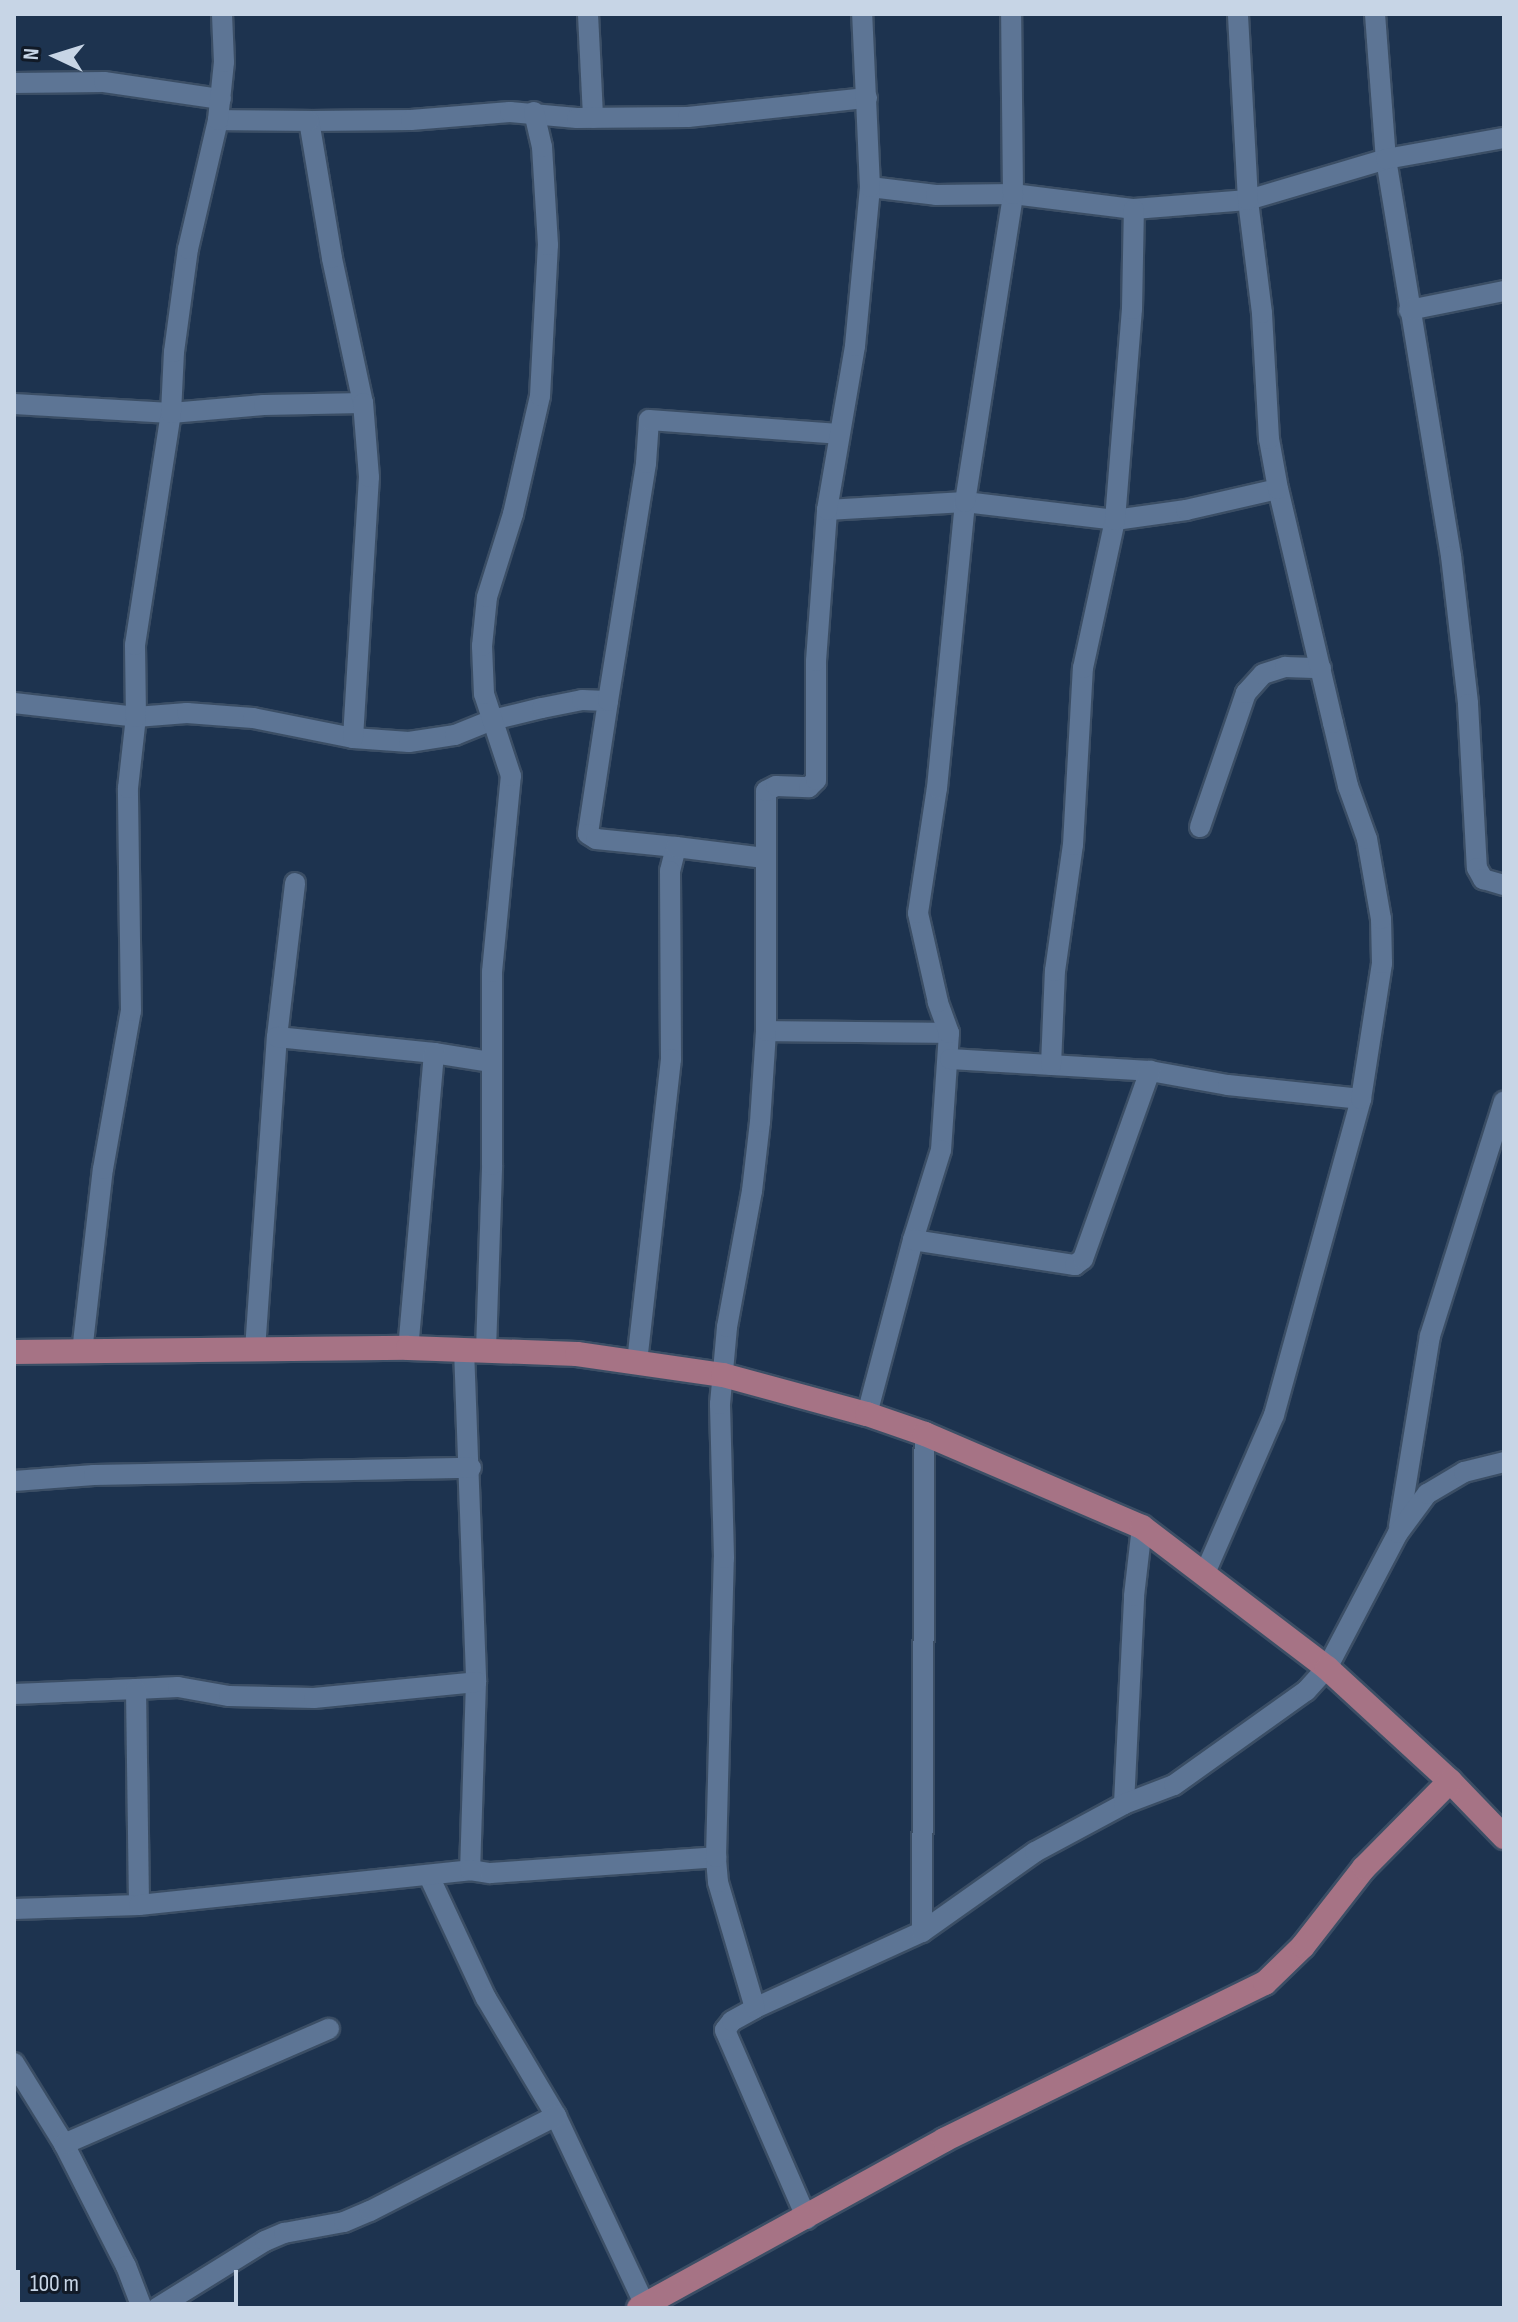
<!DOCTYPE html>
<style>
body{margin:0}
#map{position:relative;width:1518px;height:2322px;overflow:hidden;background:#1d334f;font-family:"Sofia Sans Condensed",sans-serif}
div>[style]{position:absolute}
.roads{filter:drop-shadow(2px 0 #3b4e65) drop-shadow(-2px 0 #3b4e65) drop-shadow(0 2px #3b4e65) drop-shadow(0 -2px #3b4e65)}
.minor>*{height:20px;margin:-10px;padding:0 10px;transform-origin:10px;border-radius:10px;background:#5d7595}
.major>*{height:24px;margin:-12px;padding:0 12px;transform-origin:12px;border-radius:12px;background:#a67385}
span{translate:-50% -50%;white-space:nowrap;text-align:center;line-height:1.15;-webkit-text-stroke:6px #111a27;paint-order:stroke}
.frame{position:absolute;inset:0;border:16px solid #c7d5e6;pointer-events:none}
.north{position:absolute;left:16px;top:16px;width:80px;height:80px;-webkit-text-stroke:6px #111a27;paint-order:stroke;rotate:274deg;font-size:22px;font-weight:700;line-height:32px;text-align:center;color:#c7d5e6}
.north::after{content:'';display:block;margin:auto;width:28px;height:36px;background:#c7d5e6;clip-path:polygon(50% 0,100% 100%,50% 72%,0 100%)}
.scale{position:absolute;left:16px;top:2270px;width:222px;height:36px;box-sizing:border-box;border:4px solid #c7d5e6;border-top:0;padding-left:10px;font-size:24px;line-height:28px;white-space:nowrap;color:#c7d5e6;-webkit-text-stroke:6px #111a27;paint-order:stroke}
</style>
<div id="map">
<div class="roads">
<div class="minor">
<i style="left:588px;top:14px;width:104px;rotate:87.2deg"></i>
<i style="left:1375px;top:14px;width:145px;rotate:85.7deg"></i>
<i style="left:1386px;top:159px;width:402px;rotate:80.7deg"></i>
<i style="left:1451px;top:556px;width:149px;rotate:83.4deg"></i>
<i style="left:1468px;top:704px;width:164px;rotate:86.9deg"></i>
<i style="left:1477px;top:868px;width:13px;rotate:61deg"></i>
<i style="left:1483px;top:879px;width:22px;rotate:16deg"></i>
<i style="left:14px;top:83px;width:90px;rotate:-0.6deg"></i>
<i style="left:104px;top:82px;width:118px;rotate:8.3deg"></i>
<i style="left:309px;top:121px;width:102px;rotate:-0.6deg"></i>
<i style="left:411px;top:120px;width:99px;rotate:-4.6deg"></i>
<i style="left:510px;top:112px;width:67px;rotate:5.1deg"></i>
<i style="left:577px;top:118px;width:111px;rotate:-0.5deg"></i>
<i style="left:688px;top:117px;width:180px;rotate:-6.1deg"></i>
<i style="left:870px;top:187px;width:66px;rotate:6.9deg"></i>
<i style="left:936px;top:195px;width:77px;rotate:-0.7deg"></i>
<i style="left:1013px;top:194px;width:122px;rotate:7.1deg"></i>
<i style="left:1134px;top:209px;width:114px;rotate:-4.5deg"></i>
<i style="left:1248px;top:200px;width:144px;rotate:-16.5deg"></i>
<i style="left:1386px;top:159px;width:120px;rotate:-10.1deg"></i>
<i style="left:1409px;top:310px;width:97px;rotate:-11.3deg"></i>
<i style="left:14px;top:404px;width:157px;rotate:3.3deg"></i>
<i style="left:171px;top:413px;width:93px;rotate:-4.9deg"></i>
<i style="left:264px;top:405px;width:99px;rotate:-1.2deg"></i>
<i style="left:363px;top:403px;width:148px;rotate:-102.1deg"></i>
<i style="left:332px;top:258px;width:139px;rotate:-99.5deg"></i>
<i style="left:309px;top:121px;width:91px;rotate:-179.4deg"></i>
<i style="left:827px;top:510px;width:138px;rotate:-3.3deg"></i>
<i style="left:965px;top:502px;width:151px;rotate:6.8deg"></i>
<i style="left:1115px;top:520px;width:72px;rotate:-8deg"></i>
<i style="left:1186px;top:510px;width:94px;rotate:-12.9deg"></i>
<i style="left:608px;top:701px;width:134px;rotate:98.6deg"></i>
<i style="left:588px;top:834px;width:9px;rotate:32deg"></i>
<i style="left:596px;top:839px;width:80px;rotate:5.7deg"></i>
<i style="left:676px;top:847px;width:25px;rotate:104deg"></i>
<i style="left:670px;top:871px;width:188px;rotate:89.7deg"></i>
<i style="left:671px;top:1059px;width:305px;rotate:96.4deg"></i>
<i style="left:14px;top:703px;width:123px;rotate:6.5deg"></i>
<i style="left:136px;top:717px;width:51px;rotate:-4.5deg"></i>
<i style="left:187px;top:713px;width:66px;rotate:4.3deg"></i>
<i style="left:253px;top:718px;width:102px;rotate:11.3deg"></i>
<i style="left:353px;top:738px;width:56px;rotate:4.1deg"></i>
<i style="left:409px;top:742px;width:47px;rotate:-8.7deg"></i>
<i style="left:455px;top:735px;width:40px;rotate:-22deg"></i>
<i style="left:492px;top:720px;width:51px;rotate:-13.5deg"></i>
<i style="left:542px;top:708px;width:41px;rotate:-11.3deg"></i>
<i style="left:582px;top:700px;width:26px;rotate:2deg"></i>
<i style="left:608px;top:701px;width:241px;rotate:-80.9deg"></i>
<i style="left:646px;top:463px;width:43px;rotate:-86deg"></i>
<i style="left:649px;top:420px;width:190px;rotate:4.2deg"></i>
<i style="left:353px;top:738px;width:261px;rotate:-86.5deg"></i>
<i style="left:369px;top:477px;width:74px;rotate:-94.6deg"></i>
<i style="left:1200px;top:827px;width:142px;rotate:-71.1deg"></i>
<i style="left:1246px;top:693px;width:25px;rotate:-48deg"></i>
<i style="left:1263px;top:674px;width:23px;rotate:-18deg"></i>
<i style="left:1285px;top:667px;width:36px;rotate:2deg"></i>
<i style="left:676px;top:847px;width:89px;rotate:7.1deg"></i>
<i style="left:766px;top:1031px;width:183px;rotate:0.6deg"></i>
<i style="left:949px;top:1033px;width:117px;rotate:93.9deg"></i>
<i style="left:941px;top:1150px;width:94px;rotate:107.3deg"></i>
<i style="left:913px;top:1240px;width:180px;rotate:104.8deg"></i>
<i style="left:949px;top:1033px;width:33px;rotate:-110deg"></i>
<i style="left:938px;top:1002px;width:91px;rotate:-102.7deg"></i>
<i style="left:918px;top:913px;width:126px;rotate:-81.4deg"></i>
<i style="left:937px;top:788px;width:287px;rotate:-84.4deg"></i>
<i style="left:965px;top:502px;width:312px;rotate:-81.1deg"></i>
<i style="left:1013px;top:194px;width:180px;rotate:-90.6deg"></i>
<i style="left:277px;top:1037px;width:155px;rotate:-83.3deg"></i>
<i style="left:434px;top:1053px;width:58px;rotate:9deg"></i>
<i style="left:950px;top:1059px;width:200px;rotate:3.4deg"></i>
<i style="left:1150px;top:1071px;width:79px;rotate:10.2deg"></i>
<i style="left:1228px;top:1085px;width:134px;rotate:6deg"></i>
<i style="left:1051px;top:1065px;width:94px;rotate:-87.6deg"></i>
<i style="left:1055px;top:971px;width:127px;rotate:-81.9deg"></i>
<i style="left:1073px;top:845px;width:177px;rotate:-86.8deg"></i>
<i style="left:1083px;top:668px;width:151px;rotate:-77.8deg"></i>
<i style="left:1115px;top:520px;width:212px;rotate:-85.4deg"></i>
<i style="left:1132px;top:309px;width:100px;rotate:-88.9deg"></i>
<i style="left:913px;top:1240px;width:164px;rotate:8.8deg"></i>
<i style="left:1075px;top:1265px;width:10px;rotate:-37deg"></i>
<i style="left:1083px;top:1259px;width:200px;rotate:-70.4deg"></i>
<i style="left:464px;top:1349px;width:333px;rotate:87.9deg"></i>
<i style="left:476px;top:1682px;width:188px;rotate:91.8deg"></i>
<i style="left:255px;top:1350px;width:314px;rotate:-86deg"></i>
<i style="left:277px;top:1037px;width:158px;rotate:5.8deg"></i>
<i style="left:434px;top:1053px;width:296px;rotate:95deg"></i>
<i style="left:486px;top:1350px;width:185px;rotate:-88.1deg"></i>
<i style="left:492px;top:1165px;width:193px;rotate:-90deg"></i>
<i style="left:492px;top:972px;width:197px;rotate:-84.5deg"></i>
<i style="left:511px;top:776px;width:86px;rotate:-108.2deg"></i>
<i style="left:484px;top:694px;width:48px;rotate:-92.4deg"></i>
<i style="left:482px;top:646px;width:49px;rotate:-84.2deg"></i>
<i style="left:487px;top:597px;width:87px;rotate:-72.6deg"></i>
<i style="left:513px;top:514px;width:121px;rotate:-77.1deg"></i>
<i style="left:540px;top:396px;width:151px;rotate:-87deg"></i>
<i style="left:548px;top:245px;width:98px;rotate:-93.5deg"></i>
<i style="left:542px;top:147px;width:36px;rotate:-103deg"></i>
<i style="left:82px;top:1352px;width:184px;rotate:-83.5deg"></i>
<i style="left:103px;top:1169px;width:160px;rotate:-80deg"></i>
<i style="left:131px;top:1011px;width:223px;rotate:-90.8deg"></i>
<i style="left:128px;top:788px;width:71px;rotate:-83.6deg"></i>
<i style="left:136px;top:717px;width:72px;rotate:-90.8deg"></i>
<i style="left:135px;top:645px;width:235px;rotate:-81.2deg"></i>
<i style="left:171px;top:413px;width:61px;rotate:-87.2deg"></i>
<i style="left:174px;top:352px;width:104px;rotate:-82.3deg"></i>
<i style="left:188px;top:249px;width:132px;rotate:-76.9deg"></i>
<i style="left:218px;top:120px;width:58px;rotate:-84.1deg"></i>
<i style="left:224px;top:62px;width:48px;rotate:-92.4deg"></i>
<i style="left:14px;top:1481px;width:80px;rotate:-4.3deg"></i>
<i style="left:94px;top:1475px;width:377px;rotate:-1.1deg"></i>
<i style="left:1399px;top:1527px;width:193px;rotate:-80.8deg"></i>
<i style="left:1430px;top:1336px;width:246px;rotate:-72.5deg"></i>
<i style="left:1205px;top:1573px;width:172px;rotate:-66.4deg"></i>
<i style="left:1274px;top:1415px;width:328px;rotate:-74.6deg"></i>
<i style="left:1361px;top:1099px;width:138px;rotate:-81.2deg"></i>
<i style="left:1382px;top:963px;width:44px;rotate:-91.3deg"></i>
<i style="left:1381px;top:919px;width:81px;rotate:-99.9deg"></i>
<i style="left:1367px;top:839px;width:56px;rotate:-109.7deg"></i>
<i style="left:1348px;top:786px;width:65px;rotate:-103.4deg"></i>
<i style="left:1333px;top:723px;width:240px;rotate:-103.2deg"></i>
<i style="left:1278px;top:489px;width:51px;rotate:-100.2deg"></i>
<i style="left:1269px;top:439px;width:126px;rotate:-93.2deg"></i>
<i style="left:1262px;top:313px;width:114px;rotate:-97.1deg"></i>
<i style="left:1248px;top:200px;width:186px;rotate:-93.1deg"></i>
<i style="left:136px;top:1689px;width:42px;rotate:-2.7deg"></i>
<i style="left:178px;top:1687px;width:52px;rotate:10deg"></i>
<i style="left:229px;top:1696px;width:85px;rotate:1.3deg"></i>
<i style="left:314px;top:1698px;width:163px;rotate:-5.6deg"></i>
<i style="left:14px;top:1694px;width:122px;rotate:-2.3deg"></i>
<i style="left:136px;top:1689px;width:216px;rotate:89.2deg"></i>
<i style="left:1124px;top:1804px;width:208px;rotate:-87.2deg"></i>
<i style="left:1134px;top:1596px;width:69px;rotate:-83.4deg"></i>
<i style="left:429px;top:1876px;width:135px;rotate:65deg"></i>
<i style="left:486px;top:1998px;width:137px;rotate:59.3deg"></i>
<i style="left:556px;top:2116px;width:209px;rotate:64.8deg"></i>
<i style="left:14px;top:1909px;width:125px;rotate:-1.8deg"></i>
<i style="left:139px;top:1905px;width:333px;rotate:-6deg"></i>
<i style="left:470px;top:1870px;width:20px;rotate:9deg"></i>
<i style="left:490px;top:1873px;width:227px;rotate:-4deg"></i>
<i style="left:922px;top:1932px;width:138px;rotate:-35.3deg"></i>
<i style="left:1035px;top:1852px;width:101px;rotate:-28.3deg"></i>
<i style="left:1124px;top:1804px;width:53px;rotate:-20.8deg"></i>
<i style="left:1174px;top:1785px;width:162px;rotate:-35.5deg"></i>
<i style="left:1306px;top:1691px;width:31px;rotate:-48deg"></i>
<i style="left:1327px;top:1668px;width:153px;rotate:-62.3deg"></i>
<i style="left:1398px;top:1533px;width:49px;rotate:-53.4deg"></i>
<i style="left:1427px;top:1494px;width:43px;rotate:-30.7deg"></i>
<i style="left:1464px;top:1472px;width:41px;rotate:-14deg"></i>
<i style="left:755px;top:2008px;width:183px;rotate:-24.5deg"></i>
<i style="left:922px;top:1932px;width:498px;rotate:-89.7deg"></i>
<i style="left:14px;top:2063px;width:95px;rotate:58.3deg"></i>
<i style="left:64px;top:2144px;width:137px;rotate:63.1deg"></i>
<i style="left:126px;top:2266px;width:45px;rotate:69.1deg"></i>
<i style="left:64px;top:2144px;width:289px;rotate:-23.5deg"></i>
<i style="left:807px;top:2219px;width:206px;rotate:-113.5deg"></i>
<i style="left:725px;top:2030px;width:11px;rotate:-52deg"></i>
<i style="left:732px;top:2021px;width:26px;rotate:-29deg"></i>
<i style="left:755px;top:2008px;width:131px;rotate:-106.4deg"></i>
<i style="left:718px;top:1882px;width:25px;rotate:-95deg"></i>
<i style="left:716px;top:1857px;width:299px;rotate:-88.5deg"></i>
<i style="left:724px;top:1558px;width:154px;rotate:-91.5deg"></i>
<i style="left:720px;top:1404px;width:77px;rotate:-84.8deg"></i>
<i style="left:727px;top:1327px;width:138px;rotate:-79.6deg"></i>
<i style="left:752px;top:1191px;width:69px;rotate:-83.4deg"></i>
<i style="left:760px;top:1122px;width:91px;rotate:-86.2deg"></i>
<i style="left:766px;top:1031px;width:240px;rotate:-90deg"></i>
<i style="left:766px;top:791px;width:11px;rotate:-27deg"></i>
<i style="left:776px;top:786px;width:33px;rotate:2deg"></i>
<i style="left:809px;top:787px;width:10px;rotate:-45deg"></i>
<i style="left:816px;top:780px;width:119px;rotate:-90deg"></i>
<i style="left:816px;top:661px;width:151px;rotate:-85.8deg"></i>
<i style="left:827px;top:510px;width:166px;rotate:-80.3deg"></i>
<i style="left:855px;top:346px;width:160px;rotate:-84.6deg"></i>
<i style="left:870px;top:187px;width:173px;rotate:-92.6deg"></i>
<i style="left:157px;top:2308px;width:127px;rotate:-31.8deg"></i>
<i style="left:265px;top:2241px;width:21px;rotate:-23deg"></i>
<i style="left:284px;top:2233px;width:61px;rotate:-10.4deg"></i>
<i style="left:344px;top:2222px;width:28px;rotate:-23deg"></i>
<i style="left:370px;top:2211px;width:209px;rotate:-27.1deg"></i>
</div>
<div class="major">
<i style="left:14px;top:1352px;width:394px;rotate:-0.6deg"></i>
<i style="left:408px;top:1348px;width:169px;rotate:2deg"></i>
<i style="left:577px;top:1354px;width:148px;rotate:8.2deg"></i>
<i style="left:723px;top:1375px;width:149px;rotate:15.2deg"></i>
<i style="left:867px;top:1414px;width:61px;rotate:19deg"></i>
<i style="left:925px;top:1434px;width:236px;rotate:23.2deg"></i>
<i style="left:1142px;top:1527px;width:233px;rotate:37.3deg"></i>
<i style="left:1327px;top:1668px;width:167px;rotate:42.6deg"></i>
<i style="left:1450px;top:1781px;width:78px;rotate:46deg"></i>
<i style="left:639px;top:2308px;width:348px;rotate:-28.8deg"></i>
<i style="left:944px;top:2140px;width:357px;rotate:-26.1deg"></i>
<i style="left:1265px;top:1983px;width:53px;rotate:-44.2deg"></i>
<i style="left:1303px;top:1946px;width:99px;rotate:-52deg"></i>
<i style="left:1364px;top:1868px;width:122px;rotate:-45.3deg"></i>
</div>
</div>
<div class="frame"></div>
<div class="north">N</div>
<div class="scale">100 m</div>
</div>
